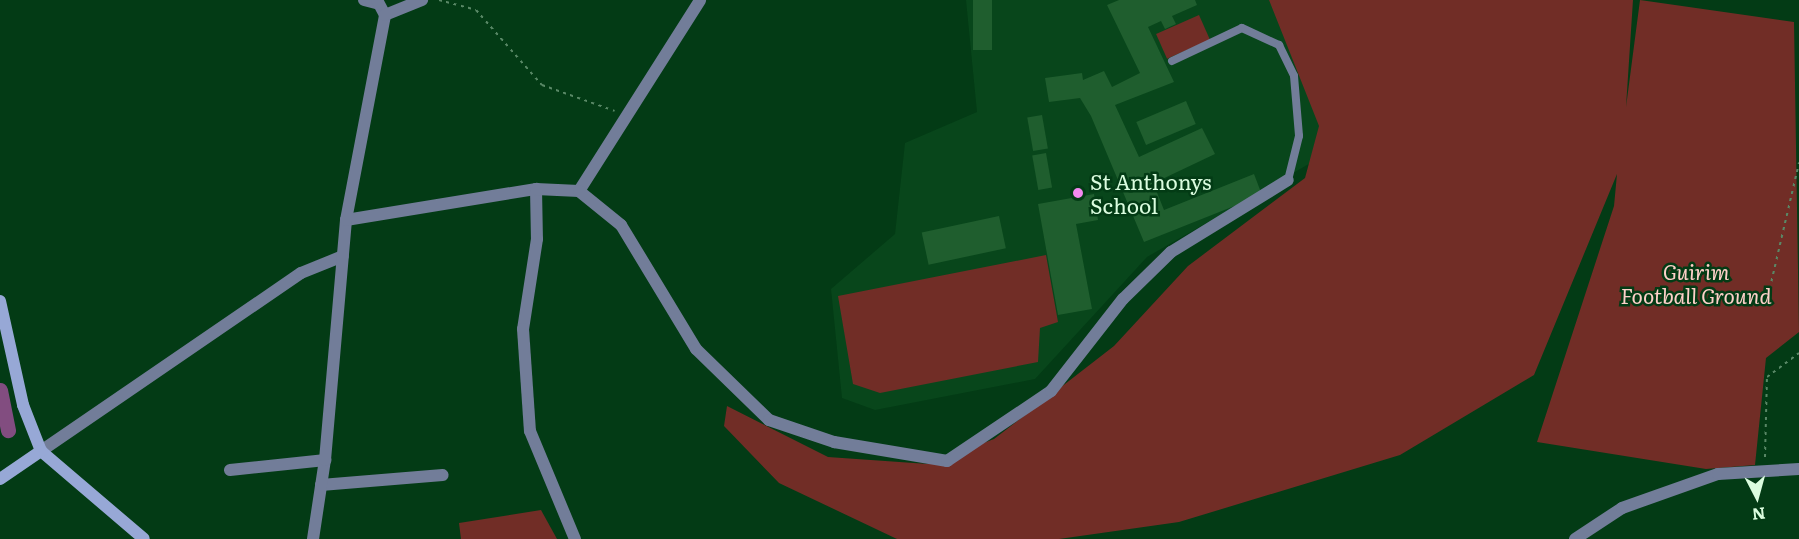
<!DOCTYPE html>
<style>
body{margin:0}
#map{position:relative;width:1799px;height:539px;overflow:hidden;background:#033b15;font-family:Literata,serif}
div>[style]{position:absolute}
.built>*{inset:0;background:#08461b}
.green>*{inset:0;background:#712d26;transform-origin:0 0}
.canal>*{height:15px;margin:-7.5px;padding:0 7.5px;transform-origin:7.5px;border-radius:7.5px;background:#824d80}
.building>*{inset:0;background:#1f5e2e;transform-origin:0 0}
.path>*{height:2px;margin-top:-1px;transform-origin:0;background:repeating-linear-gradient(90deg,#598866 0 3px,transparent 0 7.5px)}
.lane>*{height:8px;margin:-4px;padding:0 4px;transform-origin:4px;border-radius:4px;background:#727d99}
.street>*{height:12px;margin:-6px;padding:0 6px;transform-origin:6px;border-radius:6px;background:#727d99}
.secondary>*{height:12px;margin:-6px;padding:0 6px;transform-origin:6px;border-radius:6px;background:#97a8d6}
.dots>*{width:16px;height:16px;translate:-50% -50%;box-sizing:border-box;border:3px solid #033b15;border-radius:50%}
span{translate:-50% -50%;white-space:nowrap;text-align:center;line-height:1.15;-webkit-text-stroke:5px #033b15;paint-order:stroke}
.poi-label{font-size:21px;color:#dbfddf}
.left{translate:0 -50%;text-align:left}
.park-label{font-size:21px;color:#fed0c9;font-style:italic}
.north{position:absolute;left:1727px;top:467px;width:60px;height:60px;-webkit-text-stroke:4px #033b15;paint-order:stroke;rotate:174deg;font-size:16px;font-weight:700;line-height:24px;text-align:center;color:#dbfddf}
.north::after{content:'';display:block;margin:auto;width:21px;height:27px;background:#dbfddf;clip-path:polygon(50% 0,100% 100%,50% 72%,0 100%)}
</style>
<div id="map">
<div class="built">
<i style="clip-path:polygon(966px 0,1283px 0,1328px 153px,1147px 257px,1035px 379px,875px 410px,842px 398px,831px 289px,895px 234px,905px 143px,977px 112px)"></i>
</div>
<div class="green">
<i style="clip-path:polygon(1269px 0,1633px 0,1626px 107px,1640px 0,1794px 22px,1799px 332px,1766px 358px,1755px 465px,1706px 469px,1537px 442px,1614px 206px,1617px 174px,1534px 375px,1400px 455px,1179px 522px,1059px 539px,897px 539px,779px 483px,724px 426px,727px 406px,828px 457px,928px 464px,994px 439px,1114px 346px,1188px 266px,1305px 178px,1319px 126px)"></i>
<i style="left:1199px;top:15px;width:27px;height:47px;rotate:66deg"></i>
<i style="clip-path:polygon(1046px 255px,1058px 322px,1040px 328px,1038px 362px,880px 393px,853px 384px,838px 296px)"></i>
<i style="clip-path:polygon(541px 510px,557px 539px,461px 539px,459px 523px)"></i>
</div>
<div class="canal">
<i style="left:0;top:390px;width:41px;rotate:78.7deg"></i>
</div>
<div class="building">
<i style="left:973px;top:0;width:19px;height:50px"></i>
<i style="clip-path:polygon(1119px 0,1195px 0,1197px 5px,1172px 16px,1176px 24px,1165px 29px,1161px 21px,1148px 27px,1174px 82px,1115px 105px,1139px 157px,1202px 128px,1215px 154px,1137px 191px,1154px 185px,1164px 210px,1254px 174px,1262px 195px,1144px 242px,1091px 116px,1080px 98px,1049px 102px,1045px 78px,1082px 73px,1083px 80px,1104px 71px,1112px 87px,1140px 73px,1107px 5px)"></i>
<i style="left:1186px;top:101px;width:25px;height:54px;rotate:67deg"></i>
<i style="left:1042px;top:115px;width:34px;height:15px;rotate:80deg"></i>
<i style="left:1046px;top:153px;width:35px;height:14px;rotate:80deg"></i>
<i style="clip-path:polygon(1094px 194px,1098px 220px,1076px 224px,1092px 309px,1058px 315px,1038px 204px)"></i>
<i style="left:999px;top:216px;width:33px;height:79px;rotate:78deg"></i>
</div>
<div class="path">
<i style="left:439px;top:0;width:38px;rotate:15deg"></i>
<i style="left:476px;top:10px;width:100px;rotate:48.7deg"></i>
<i style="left:542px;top:85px;width:77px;rotate:19.6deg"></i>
<i style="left:1768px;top:296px;width:137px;rotate:-76.9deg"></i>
<i style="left:1765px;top:457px;width:80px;rotate:-88.6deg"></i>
<i style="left:1767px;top:377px;width:40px;rotate:-37deg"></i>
</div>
<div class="lane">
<i style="left:1172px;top:61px;width:77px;rotate:-25.2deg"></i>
<i style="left:1242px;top:28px;width:41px;rotate:24.7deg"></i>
<i style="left:1279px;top:45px;width:34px;rotate:64deg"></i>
<i style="left:1294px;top:76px;width:60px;rotate:85.2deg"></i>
<i style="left:1299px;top:136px;width:45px;rotate:104deg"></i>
</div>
<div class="street">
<i style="left:364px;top:0;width:12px;rotate:14deg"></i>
<i style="left:377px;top:0;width:17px;rotate:62deg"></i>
<i style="left:536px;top:189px;width:50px;rotate:88.9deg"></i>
<i style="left:537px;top:239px;width:91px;rotate:98.8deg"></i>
<i style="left:523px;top:329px;width:102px;rotate:86.1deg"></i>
<i style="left:530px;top:431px;width:117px;rotate:67.4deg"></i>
<i style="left:579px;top:191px;width:226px;rotate:-57.6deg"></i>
<i style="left:346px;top:220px;width:193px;rotate:-9.3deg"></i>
<i style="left:536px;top:189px;width:43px;rotate:2.7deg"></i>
<i style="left:579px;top:191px;width:54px;rotate:39deg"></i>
<i style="left:621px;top:225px;width:145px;rotate:58.8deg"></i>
<i style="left:696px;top:349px;width:102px;rotate:44.2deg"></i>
<i style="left:769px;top:420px;width:69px;rotate:18.7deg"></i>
<i style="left:834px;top:442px;width:115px;rotate:9.5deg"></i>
<i style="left:947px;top:461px;width:125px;rotate:-33.9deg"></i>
<i style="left:1051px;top:391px;width:117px;rotate:-52deg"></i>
<i style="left:1123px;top:299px;width:67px;rotate:-44.4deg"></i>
<i style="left:1171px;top:252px;width:137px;rotate:-31.6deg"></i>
<i style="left:41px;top:451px;width:315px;rotate:-34.4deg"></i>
<i style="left:301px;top:273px;width:45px;rotate:-22deg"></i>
<i style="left:230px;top:470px;width:96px;rotate:-6deg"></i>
<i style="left:321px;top:485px;width:122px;rotate:-4.7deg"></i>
<i style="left:313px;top:539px;width:80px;rotate:-81.4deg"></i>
<i style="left:325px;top:460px;width:241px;rotate:-85deg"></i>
<i style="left:346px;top:220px;width:209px;rotate:-79.2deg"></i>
<i style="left:385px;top:15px;width:40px;rotate:-22deg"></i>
<i style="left:1575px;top:539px;width:56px;rotate:-33.4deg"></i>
<i style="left:1622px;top:508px;width:102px;rotate:-19.5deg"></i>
<i style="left:1718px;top:474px;width:81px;rotate:-3.5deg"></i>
</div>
<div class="secondary">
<i style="left:0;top:301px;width:107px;rotate:77.5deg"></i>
<i style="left:23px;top:405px;width:49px;rotate:68.6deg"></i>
<i style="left:41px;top:451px;width:135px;rotate:40.5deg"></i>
<i style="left:0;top:479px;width:50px;rotate:-34.3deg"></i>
</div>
<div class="dots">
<i style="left:1078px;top:193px;background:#f489f0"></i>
</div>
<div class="poi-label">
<span class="left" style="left:1090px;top:193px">St Anthonys<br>School</span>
</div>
<div class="park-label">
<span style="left:1696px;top:283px">Guirim<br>Football Ground</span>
</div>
<div class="north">N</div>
</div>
